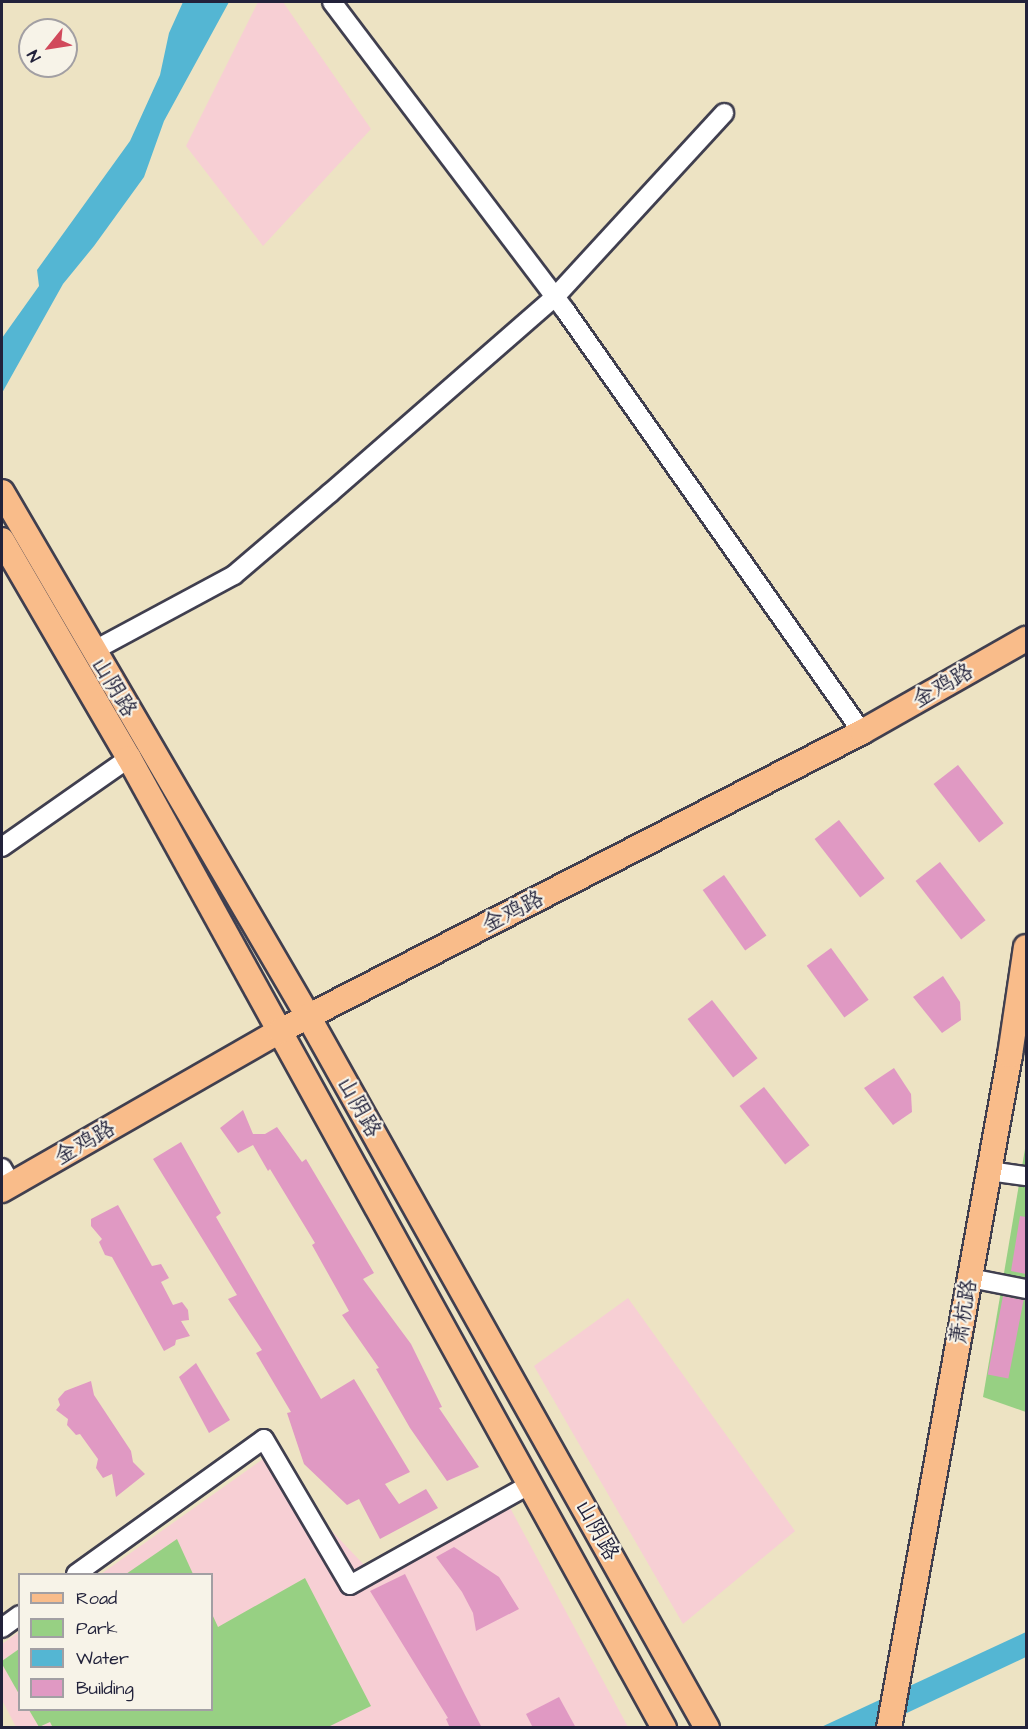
<!DOCTYPE html>
<meta charset="utf-8">
<style>
body{margin:0}
#map{position:relative;width:1028px;height:1729px;overflow:hidden;background:#ede3c3;font-family:"Architects Daughter","LXGW WenKai TC",sans-serif}
div>[style]{position:absolute}
.built>*{inset:0;background:#f7cfd4}
.green>*{inset:0;background:#97d083}
.water>*{inset:0;background:#54b6d3}
.building>*{inset:0;background:#e099c3;transform-origin:0 0}
.roads{filter:drop-shadow(2px 0 #403f4f) drop-shadow(-2px 0 #403f4f) drop-shadow(0 2px #403f4f) drop-shadow(0 -2px #403f4f)}
.minor>*{height:18px;margin:-9px;padding:0 9px;transform-origin:9px;border-radius:9px;background:#fff}
.major>*{height:24px;margin:-12px;padding:0 12px;transform-origin:12px;border-radius:12px;background:#f9bc8a}
span{translate:-50% -50%;white-space:nowrap;text-align:center;line-height:1.15;-webkit-text-stroke:4.5px #f7f3e8;paint-order:stroke}
.street-label{font-size:22px;color:#22223b}
.frame{position:absolute;inset:0;border:3px solid #22223b;pointer-events:none}
.legend{position:absolute;left:18px;top:1573px;width:195px;height:138px;box-sizing:border-box;background:#f7f3e8;border:2px solid #a29fa3;margin:0;padding:8px 10px;list-style:none;font-size:18px;color:#22223b}
.legend li{display:flex;align-items:center;gap:12px;height:30px}
.legend b{width:30px;border:2px solid #a29fa3}
.north{position:absolute;left:18px;top:18px;width:60px;height:60px;box-sizing:border-box;background:#f7f3e8;border:2px solid #a29fa3;border-radius:50%;rotate:240deg;font-size:16px;font-weight:700;line-height:24px;text-align:center;color:#22223b}
.north::after{content:'';display:block;margin:auto;width:21px;height:27px;background:#d1495b;clip-path:polygon(50% 0,100% 100%,50% 72%,0 100%)}
</style>
<div id="map">
<div class="built">
<i style="clip-path:polygon(258px 2px,283px 2px,371px 129px,263px 246px,186px 146px)"></i>
<i style="clip-path:polygon(628px 1298px,795px 1531px,683px 1624px,534px 1366px)"></i>
<i style="clip-path:polygon(263px 1459px,367px 1568px,500px 1489px,628px 1727px,16px 1727px,2px 1700px,2px 1644px,19px 1632px,20px 1710px,212px 1710px,212px 1574px,101px 1574px)"></i>
</div>
<div class="green">
<i style="clip-path:polygon(1026px 1143px,1026px 1412px,983px 1397px)"></i>
<i style="clip-path:polygon(177px 1539px,193px 1574px,126px 1574px)"></i>
<i style="clip-path:polygon(305px 1578px,371px 1706px,328px 1727px,53px 1728px,50px 1722px,39px 1727px,29px 1710px,212px 1710px,212px 1614px,218px 1627px)"></i>
<i style="clip-path:polygon(19px 1649px,19px 1694px,2px 1664px,2px 1661px)"></i>
</div>
<div class="water">
<i style="clip-path:polygon(183px 2px,229px 2px,164px 121px,144px 177px,94px 246px,63px 284px,2px 393px,2px 338px,39px 286px,37px 270px,130px 141px,160px 75px,169px 33px)"></i>
<i style="clip-path:polygon(1026px 1632px,1026px 1657px,877px 1727px,819px 1728px)"></i>
</div>
<div class="building">
<i style="left:958px;top:765px;width:74px;height:31px;rotate:52deg"></i>
<i style="left:839px;top:820px;width:74px;height:31px;rotate:52deg"></i>
<i style="left:940px;top:862px;width:74px;height:31px;rotate:52deg"></i>
<i style="left:724px;top:875px;width:74px;height:26px;rotate:55deg"></i>
<i style="left:831px;top:948px;width:64px;height:30px;rotate:54deg"></i>
<i style="clip-path:polygon(943px 976px,960px 1002px,961px 1020px,942px 1033px,913px 997px)"></i>
<i style="left:712px;top:1000px;width:74px;height:31px;rotate:52deg"></i>
<i style="clip-path:polygon(894px 1068px,911px 1094px,912px 1112px,893px 1125px,864px 1088px)"></i>
<i style="left:764px;top:1087px;width:74px;height:31px;rotate:52deg"></i>
<i style="clip-path:polygon(243px 1110px,253px 1134px,265px 1134px,277px 1127px,302px 1162px,306px 1159px,374px 1273px,363px 1279px,411px 1344px,442px 1407px,439px 1408px,479px 1467px,447px 1481px,410px 1428px,376px 1369px,379px 1368px,342px 1315px,349px 1311px,312px 1245px,315px 1243px,270px 1169px,268px 1171px,253px 1145px,238px 1153px,220px 1128px)"></i>
<i style="clip-path:polygon(181px 1142px,221px 1213px,216px 1217px,321px 1399px,354px 1379px,410px 1472px,385px 1484px,399px 1504px,426px 1489px,438px 1508px,380px 1539px,359px 1499px,347px 1505px,304px 1464px,287px 1413px,291px 1412px,256px 1353px,262px 1350px,228px 1299px,237px 1295px,153px 1159px)"></i>
<i style="clip-path:polygon(118px 1205px,152px 1266px,161px 1264px,169px 1278px,161px 1282px,173px 1305px,182px 1302px,188px 1310px,189px 1320px,181px 1321px,190px 1336px,176px 1340px,175px 1345px,164px 1351px,112px 1257px,105px 1255px,99px 1242px,102px 1239px,91px 1226px,91px 1219px)"></i>
<i style="clip-path:polygon(1020px 1216px,1026px 1217px,1026px 1274px,1011px 1271px)"></i>
<i style="left:1003px;top:1296px;width:21px;height:80px;rotate:11deg"></i>
<i style="clip-path:polygon(196px 1363px,230px 1420px,209px 1433px,179px 1377px)"></i>
<i style="clip-path:polygon(91px 1381px,94px 1395px,131px 1451px,133px 1462px,145px 1474px,116px 1497px,112px 1474px,103px 1478px,96px 1468px,98px 1459px,80px 1434px,76px 1435px,67px 1425px,68px 1419px,56px 1410px,60px 1405px,58px 1399px,65px 1391px)"></i>
<i style="clip-path:polygon(454px 1547px,499px 1577px,519px 1609px,476px 1631px,473px 1613px,462px 1592px,436px 1557px)"></i>
<i style="clip-path:polygon(405px 1574px,465px 1695px,482px 1728px,450px 1728px,446px 1719px,448px 1718px,370px 1591px)"></i>
<i style="clip-path:polygon(559px 1697px,576px 1728px,533px 1728px,526px 1714px)"></i>
</div>
<div class="roads">
<div class="minor">
<i style="left:332px;top:2px;width:386px;rotate:52.9deg"></i>
<i style="left:565px;top:310px;width:516px;rotate:54.86deg"></i>
<i style="left:93px;top:651px;width:160px;rotate:-28.3deg"></i>
<i style="left:234px;top:575px;width:126px;rotate:-40.5deg"></i>
<i style="left:330px;top:493px;width:298px;rotate:-41.1deg"></i>
<i style="left:555px;top:297px;width:250px;rotate:-47.4deg"></i>
<i style="left:2px;top:847px;width:155px;rotate:-35deg"></i>
<i style="left:2px;top:1168px;width:18px;rotate:61deg"></i>
<i style="left:989px;top:1171px;width:37px;rotate:8deg"></i>
<i style="left:970px;top:1278px;width:57px;rotate:11.1deg"></i>
<i style="left:76px;top:1574px;width:231px;rotate:-35.7deg"></i>
<i style="left:264px;top:1439px;width:169px;rotate:59.5deg"></i>
<i style="left:350px;top:1585px;width:207px;rotate:-29.2deg"></i>
<i style="left:2px;top:1628px;width:22px;rotate:-36deg"></i>
</div>
<div class="major">
<i style="left:2px;top:492px;width:607px;rotate:59.72deg"></i>
<i style="left:308px;top:1016px;width:816px;rotate:60.73deg"></i>
<i style="left:2px;top:540px;width:252px;rotate:59.8deg"></i>
<i style="left:129px;top:758px;width:1108px;rotate:61.12deg"></i>
<i style="left:2px;top:1190px;width:320px;rotate:-29.8deg"></i>
<i style="left:280px;top:1031px;width:654px;rotate:-27.19deg"></i>
<i style="left:862px;top:732px;width:189px;rotate:-29.6deg"></i>
<i style="left:889px;top:1728px;width:684px;rotate:-79.81deg"></i>
<i style="left:1010px;top:1055px;width:109px;rotate:-81.6deg"></i>
</div>
</div>
<div class="street-label">
<span style="left:943px;top:686px;rotate:-30deg">金鸡路</span>
<span style="left:114px;top:687px;rotate:59deg">山阴路</span>
<span style="left:513px;top:912px;rotate:-27deg">金鸡路</span>
<span style="left:359px;top:1107px;rotate:61deg">山阴路</span>
<span style="left:85px;top:1143px;rotate:-30deg">金鸡路</span>
<span style="left:964px;top:1312px;rotate:-80deg">萧杭路</span>
<span style="left:597px;top:1530px;rotate:61deg">山阴路</span>
</div>
<div class="frame"></div>
<ul class="legend">
<li><b style="height:8px;background:#f9bc8a"></b>Road</li>
<li><b style="height:16px;background:#97d083"></b>Park</li>
<li><b style="height:16px;background:#54b6d3"></b>Water</li>
<li><b style="height:16px;background:#e099c3"></b>Building</li>
</ul>
<div class="north">N</div>
</div>
